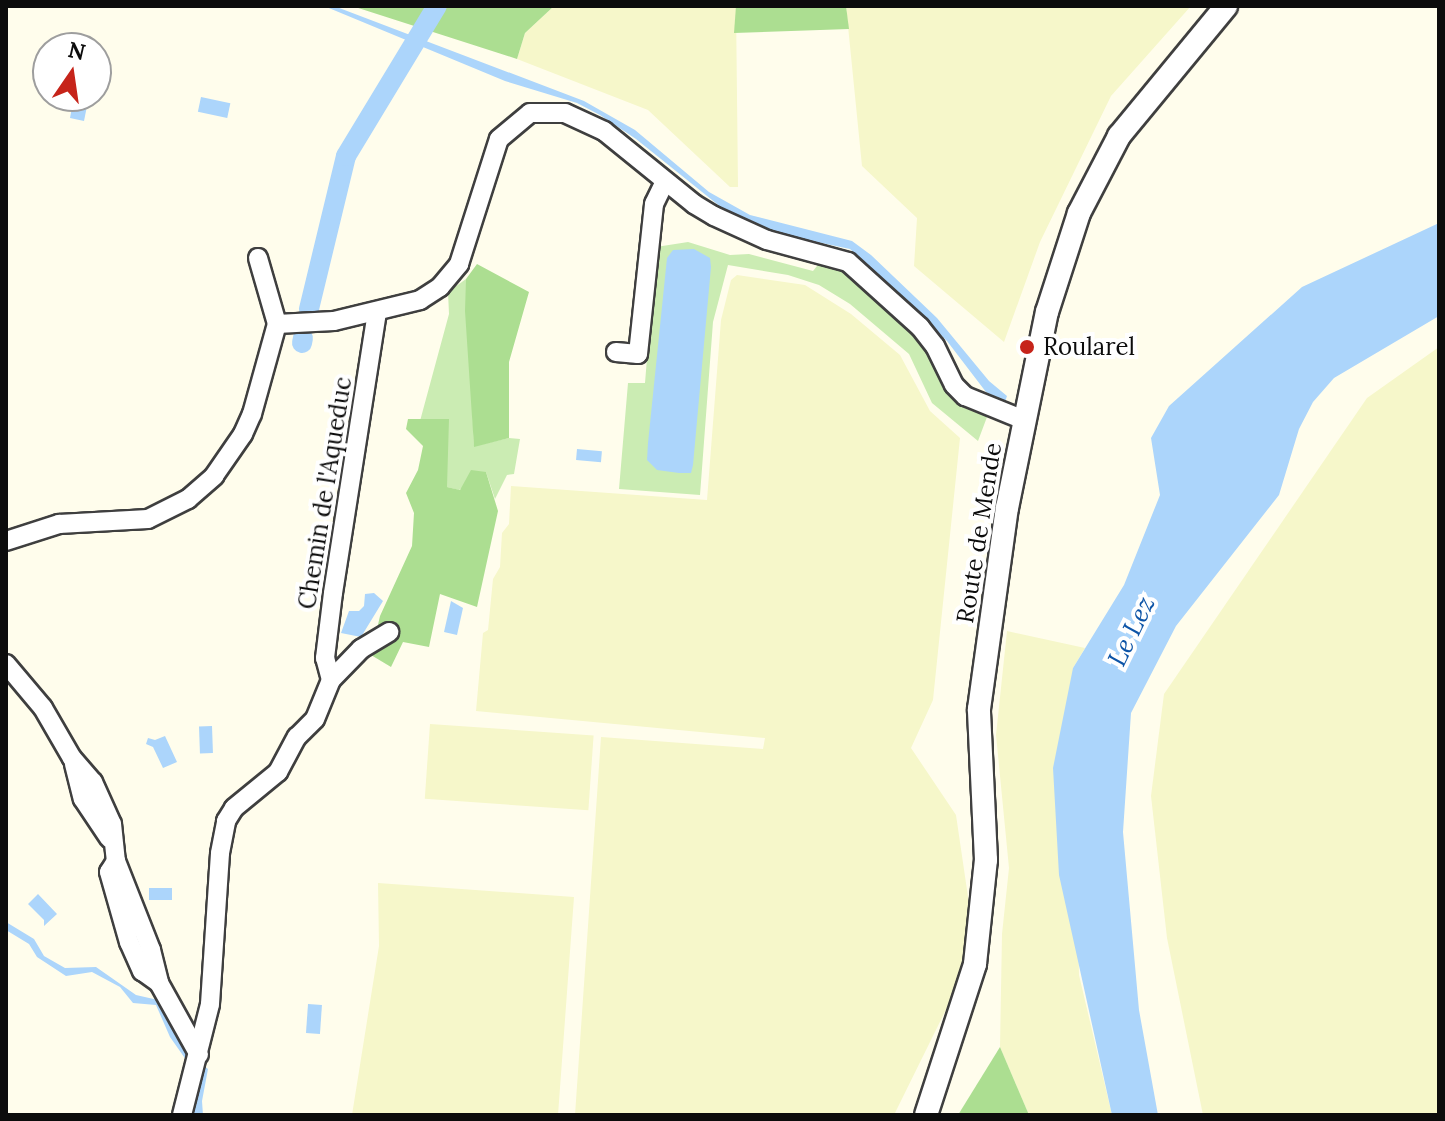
<!DOCTYPE html>
<style>
body{margin:0}
#map{position:relative;width:1445px;height:1121px;overflow:hidden;background:#fffdec;font-family:Lora,serif}
div>[style]{position:absolute}
.farmland>*{inset:0;background:#f6f7ca;transform-origin:0 0}
.green>*{inset:0;background:#cbecb3}
.forest>*{inset:0;background:#acde91}
.water>*{inset:0;background:#acd5fb;transform-origin:0 0}
.canal>*{height:20px;margin:-10px;padding:0 10px;transform-origin:10px;border-radius:10px;background:#acd5fb}
.roads{filter:drop-shadow(2px 0 #3f3f3f) drop-shadow(-2px 0 #3f3f3f) drop-shadow(0 2px #3f3f3f) drop-shadow(0 -2px #3f3f3f)}
.minor>*{height:18px;margin:-9px;padding:0 9px;transform-origin:9px;border-radius:9px;background:#fff}
.tertiary>*{height:22px;margin:-11px;padding:0 11px;transform-origin:11px;border-radius:11px;background:#fff}
.dots>*{width:22px;height:22px;translate:-50% -50%;box-sizing:border-box;border:4px solid #fff;border-radius:50%}
span{translate:-50% -50%;white-space:nowrap;text-align:center;line-height:1.15;-webkit-text-stroke:8px #fff;paint-order:stroke}
.poi-label{font-size:24px;color:#0c0c0c}
.left{translate:0 -50%;text-align:left}
.street-label{font-size:24px;color:#0c0c0c}
.water-label{font-size:26px;color:#0d54a7;font-style:italic}
.frame{position:absolute;inset:0;border:8px solid #0c0c0c;pointer-events:none}
.north{position:absolute;left:32px;top:32px;width:80px;height:80px;box-sizing:border-box;background:#fff;border:2px solid #9e9e9e;border-radius:50%;rotate:13deg;font-size:22px;font-weight:700;line-height:32px;text-align:center;color:#0c0c0c}
.north::after{content:'';display:block;margin:auto;width:28px;height:36px;background:#c6241a;clip-path:polygon(50% 0,100% 100%,50% 72%,0 100%)}
</style>
<div id="map">
<div class="farmland">
<i style="clip-path:polygon(554px 6px,736px 6px,738px 187px,730px 187px,648px 110px,517px 59px,525px 33px)"></i>
<i style="clip-path:polygon(846px 6px,1191px 6px,1111px 96px,1040px 242px,1004px 342px,914px 266px,917px 218px,862px 166px)"></i>
<i style="clip-path:polygon(737px 275px,805px 285px,851px 314px,900px 355px,930px 411px,960px 438px,933px 700px,911px 748px,956px 815px,972px 924px,966px 969px,894px 1115px,575px 1115px,601px 737px,763px 749px,765px 738px,476px 711px,483px 633px,488px 630px,493px 579px,500px 567px,502px 533px,509px 524px,511px 486px,707px 500px,721px 320px,731px 280px)"></i>
<i style="clip-path:polygon(1439px 347px,1439px 1115px,1203px 1115px,1167px 938px,1151px 796px,1164px 694px,1367px 398px)"></i>
<i style="clip-path:polygon(1007px 631px,1085px 648px,1073px 668px,1079px 975px,1112px 1115px,1029px 1115px,1000px 1047px,1002px 934px,1009px 868px,996px 735px)"></i>
<i style="left:430px;top:724px;width:164px;height:75px;rotate:4deg"></i>
<i style="clip-path:polygon(378px 883px,574px 897px,558px 1115px,352px 1115px,379px 946px)"></i>
</div>
<div class="green">
<i style="clip-path:polygon(688px 242px,730px 255px,749px 254px,813px 271px,821px 261px,840px 266px,908px 326px,924px 345px,942px 383px,952px 395px,987px 417px,978px 441px,932px 403px,909px 354px,850px 304px,819px 285px,788px 275px,728px 265px,713px 322px,700px 495px,619px 489px,628px 383px,645px 383px,656px 247px)"></i>
<i style="clip-path:polygon(466px 279px,474px 446px,509px 438px,520px 439px,514px 474px,507px 475px,495px 499px,486px 472px,459px 490px,447px 487px,446px 465px,420px 421px,449px 314px,448px 292px)"></i>
</div>
<div class="forest">
<i style="clip-path:polygon(352px 6px,554px 6px,525px 33px,517px 59px)"></i>
<i style="clip-path:polygon(736px 6px,846px 6px,849px 29px,734px 33px)"></i>
<i style="clip-path:polygon(477px 264px,529px 292px,509px 362px,509px 438px,474px 447px,465px 311px,466px 279px)"></i>
<i style="clip-path:polygon(408px 419px,449px 419px,447px 487px,460px 490px,471px 470px,486px 472px,498px 511px,477px 607px,440px 594px,429px 647px,403px 642px,391px 667px,371px 655px,380px 616px,412px 546px,414px 513px,406px 493px,418px 470px,423px 446px,406px 429px)"></i>
<i style="clip-path:polygon(1000px 1047px,1029px 1115px,958px 1115px)"></i>
</div>
<div class="water">
<i style="clip-path:polygon(324px 6px,334px 6px,584px 101px,635px 130px,709px 192px,750px 215px,852px 241px,871px 255px,937px 318px,989px 381px,1007px 396px,1005px 402px,986px 392px,947px 341px,850px 249px,770px 232px,732px 216px,636px 139px,600px 115px,577px 103px,505px 81px)"></i>
<i style="clip-path:polygon(74px 96px,89px 96px,84px 121px,70px 118px)"></i>
<i style="left:201px;top:97px;width:30px;height:15px;rotate:12deg"></i>
<i style="clip-path:polygon(1439px 223px,1439px 316px,1334px 378px,1313px 402px,1299px 429px,1279px 495px,1176px 626px,1131px 713px,1123px 832px,1139px 1010px,1158px 1115px,1112px 1115px,1059px 875px,1053px 768px,1073px 668px,1124px 585px,1160px 495px,1151px 438px,1169px 406px,1302px 287px)"></i>
<i style="clip-path:polygon(694px 249px,710px 258px,711px 267px,693px 465px,691px 473px,679px 473px,657px 470px,647px 460px,648px 443px,667px 258px,673px 250px)"></i>
<i style="left:577px;top:449px;width:25px;height:11px;rotate:5deg"></i>
<i style="clip-path:polygon(374px 593px,383px 601px,361px 637px,341px 633px,349px 611px,359px 611px,364px 606px,365px 594px)"></i>
<i style="clip-path:polygon(451px 601px,463px 608px,457px 635px,444px 632px)"></i>
<i style="left:212px;top:726px;width:27px;height:13px;rotate:88deg"></i>
<i style="clip-path:polygon(165px 736px,177px 762px,163px 768px,153px 747px,146px 744px,148px 738px,155px 740px)"></i>
<i style="left:149px;top:888px;width:23px;height:12px"></i>
<i style="clip-path:polygon(38px 894px,57px 914px,44px 926px,44px 920px,28px 904px)"></i>
<i style="clip-path:polygon(6px 922px,34px 939px,44px 956px,65px 968px,96px 967px,136px 995px,158px 1000px,176px 1036px,192px 1058px,189px 1064px,170px 1037px,156px 1005px,133px 1003px,120px 987px,92px 972px,66px 976px,37px 957px,29px 944px,6px 930px)"></i>
<i style="left:308px;top:1004px;width:14px;height:29px;rotate:4deg"></i>
<i style="clip-path:polygon(204px 1066px,208px 1069px,202px 1101px,203px 1115px,190px 1115px)"></i>
</div>
<div class="canal">
<i style="left:309px;top:309px;width:157px;rotate:-76.4deg"></i>
<i style="left:346px;top:156px;width:175px;rotate:-58.8deg"></i>
<i style="left:302px;top:343px;width:5px;rotate:-79deg"></i>
</div>
<div class="roads">
<div class="minor">
<i style="left:258px;top:258px;width:69px;rotate:73.9deg"></i>
<i style="left:277px;top:324px;width:57px;rotate:-3deg"></i>
<i style="left:334px;top:321px;width:89px;rotate:-13.7deg"></i>
<i style="left:420px;top:300px;width:24px;rotate:-33deg"></i>
<i style="left:440px;top:287px;width:30px;rotate:-50deg"></i>
<i style="left:459px;top:264px;width:131px;rotate:-72.3deg"></i>
<i style="left:499px;top:139px;width:40px;rotate:-40deg"></i>
<i style="left:530px;top:113px;width:35px"></i>
<i style="left:565px;top:113px;width:43px;rotate:24.8deg"></i>
<i style="left:604px;top:131px;width:116px;rotate:39deg"></i>
<i style="left:694px;top:204px;width:23px;rotate:31deg"></i>
<i style="left:714px;top:216px;width:58px;rotate:24.4deg"></i>
<i style="left:767px;top:240px;width:84px;rotate:15.2deg"></i>
<i style="left:848px;top:262px;width:97px;rotate:42.1deg"></i>
<i style="left:920px;top:327px;width:24px;rotate:52deg"></i>
<i style="left:935px;top:346px;width:43px;rotate:64deg"></i>
<i style="left:954px;top:385px;width:16px;rotate:45deg"></i>
<i style="left:965px;top:396px;width:64px;rotate:22.1deg"></i>
<i style="left:616px;top:352px;width:22px;rotate:5deg"></i>
<i style="left:638px;top:354px;width:151px;rotate:-83.9deg"></i>
<i style="left:654px;top:204px;width:25px;rotate:-64deg"></i>
<i style="left:6px;top:541px;width:56px;rotate:-17.8deg"></i>
<i style="left:59px;top:524px;width:89px;rotate:-3.2deg"></i>
<i style="left:148px;top:519px;width:45px;rotate:-26.6deg"></i>
<i style="left:188px;top:499px;width:35px;rotate:-41deg"></i>
<i style="left:214px;top:476px;width:51px;rotate:-55.4deg"></i>
<i style="left:243px;top:434px;width:22px;rotate:-66deg"></i>
<i style="left:252px;top:414px;width:93px;rotate:-74.5deg"></i>
<i style="left:6px;top:664px;width:57px;rotate:49.9deg"></i>
<i style="left:43px;top:708px;width:58px;rotate:59.9deg"></i>
<i style="left:72px;top:758px;width:32px;rotate:49deg"></i>
<i style="left:93px;top:782px;width:46px;rotate:65.7deg"></i>
<i style="left:112px;top:824px;width:37px;rotate:84deg"></i>
<i style="left:116px;top:861px;width:96px;rotate:68.5deg"></i>
<i style="left:151px;top:950px;width:34px;rotate:76deg"></i>
<i style="left:331px;top:680px;width:23px;rotate:-105deg"></i>
<i style="left:325px;top:658px;width:65px;rotate:-83deg"></i>
<i style="left:333px;top:593px;width:283px;rotate:-81.1deg"></i>
<i style="left:74px;top:764px;width:36px;rotate:76deg"></i>
<i style="left:83px;top:799px;width:47px;rotate:56.3deg"></i>
<i style="left:116px;top:861px;width:13px;rotate:122deg"></i>
<i style="left:109px;top:872px;width:73px;rotate:74.1deg"></i>
<i style="left:129px;top:942px;width:32px;rotate:66deg"></i>
<i style="left:142px;top:971px;width:21px;rotate:35deg"></i>
<i style="left:159px;top:983px;width:82px;rotate:60.9deg"></i>
<i style="left:182px;top:1115px;width:114px;rotate:-75.8deg"></i>
<i style="left:210px;top:1004px;width:151px;rotate:-86.2deg"></i>
<i style="left:220px;top:853px;width:33px;rotate:-79deg"></i>
<i style="left:226px;top:821px;width:15px;rotate:-58deg"></i>
<i style="left:234px;top:808px;width:57px;rotate:-39.3deg"></i>
<i style="left:278px;top:772px;width:40px;rotate:-62deg"></i>
<i style="left:297px;top:737px;width:25px;rotate:-45deg"></i>
<i style="left:315px;top:719px;width:42px;rotate:-67.7deg"></i>
<i style="left:331px;top:680px;width:43px;rotate:-45.9deg"></i>
<i style="left:361px;top:649px;width:33px;rotate:-31deg"></i>
</div>
<div class="tertiary">
<i style="left:926px;top:1115px;width:159px;rotate:-72deg"></i>
<i style="left:975px;top:964px;width:105px;rotate:-84deg"></i>
<i style="left:986px;top:860px;width:151px;rotate:-92.7deg"></i>
<i style="left:979px;top:709px;width:203px;rotate:-82.1deg"></i>
<i style="left:1007px;top:508px;width:200px;rotate:-78.5deg"></i>
<i style="left:1047px;top:312px;width:104px;rotate:-72.1deg"></i>
<i style="left:1079px;top:213px;width:87px;rotate:-62.5deg"></i>
<i style="left:1119px;top:136px;width:168px;rotate:-50.5deg"></i>
</div>
</div>
<div class="dots">
<i style="left:1027px;top:347px;background:#c6241a"></i>
</div>
<div class="poi-label">
<span class="left" style="left:1043px;top:347px">Roularel</span>
</div>
<div class="street-label">
<span style="left:325px;top:493px;rotate:-81deg">Chemin de l'Aqueduc</span>
<span style="left:979px;top:533px;rotate:-81deg">Route de Mende</span>
</div>
<div class="water-label">
<span style="left:1131px;top:631px;rotate:-64deg">Le Lez</span>
</div>
<div class="frame"></div>
<div class="north">N</div>
</div>
